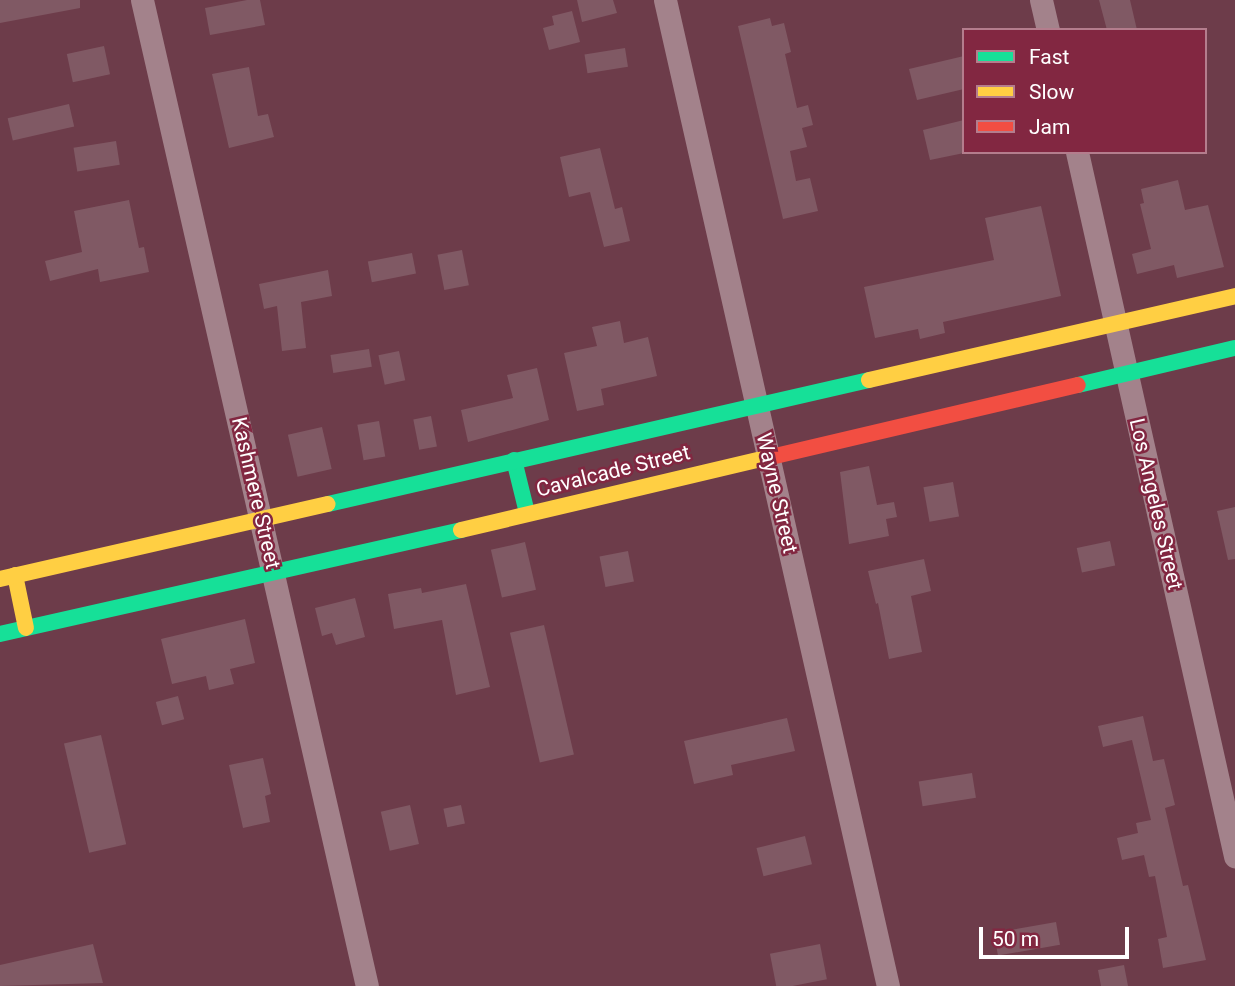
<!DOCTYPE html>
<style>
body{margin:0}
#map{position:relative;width:1235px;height:986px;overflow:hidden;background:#6d3c4a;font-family:Roboto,sans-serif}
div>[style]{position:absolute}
.building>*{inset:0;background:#805964;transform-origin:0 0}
.street>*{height:23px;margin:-11.5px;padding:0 11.5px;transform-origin:11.5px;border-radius:11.5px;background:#a3828b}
.fast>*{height:16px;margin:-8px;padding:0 8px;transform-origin:8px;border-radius:8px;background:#16e098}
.slow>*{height:16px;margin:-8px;padding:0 8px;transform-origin:8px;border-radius:8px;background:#ffcf43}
.jam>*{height:16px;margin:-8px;padding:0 8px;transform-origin:8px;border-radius:8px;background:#f24e42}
span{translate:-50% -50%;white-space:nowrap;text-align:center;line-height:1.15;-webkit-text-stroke:5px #822741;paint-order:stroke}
.street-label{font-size:21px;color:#fff}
.legend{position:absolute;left:962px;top:28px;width:245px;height:126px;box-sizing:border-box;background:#822741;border:2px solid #b47d8d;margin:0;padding:9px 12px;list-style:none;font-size:21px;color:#fff}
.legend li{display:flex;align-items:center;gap:14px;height:35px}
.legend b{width:35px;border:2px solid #b47d8d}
.scale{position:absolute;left:979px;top:927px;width:150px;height:32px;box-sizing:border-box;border:4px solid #fff;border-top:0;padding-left:9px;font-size:21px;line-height:24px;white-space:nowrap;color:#fff;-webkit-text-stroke:5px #822741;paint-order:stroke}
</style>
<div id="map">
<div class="building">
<i style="clip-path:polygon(0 0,80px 0,80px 8px,0 23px)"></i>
<i style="clip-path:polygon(247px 0,260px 0,265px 25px,210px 35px,205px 8px)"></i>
<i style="clip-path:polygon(577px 0,613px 0,617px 13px,582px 22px)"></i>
<i style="clip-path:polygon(1099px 0,1130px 0,1137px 30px,1107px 30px)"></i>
<i style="clip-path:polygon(572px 11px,580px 42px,549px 50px,543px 28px,554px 25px,552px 16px)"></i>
<i style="clip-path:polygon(770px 18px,772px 26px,784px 23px,791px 52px,785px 54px,797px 108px,808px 105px,813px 125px,802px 128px,807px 147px,790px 151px,796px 181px,810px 178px,818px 211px,783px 219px,738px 26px)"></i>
<i style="left:104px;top:46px;width:29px;height:38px;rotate:78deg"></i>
<i style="left:625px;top:48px;width:19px;height:41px;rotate:81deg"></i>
<i style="clip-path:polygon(964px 56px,964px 89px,917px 100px,909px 69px)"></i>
<i style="clip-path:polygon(249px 67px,258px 116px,268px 114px,274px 137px,229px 148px,212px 74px)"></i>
<i style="left:69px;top:104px;width:23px;height:63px;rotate:77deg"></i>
<i style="clip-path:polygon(964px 120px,964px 153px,930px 160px,923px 130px)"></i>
<i style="left:116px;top:141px;width:24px;height:43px;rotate:81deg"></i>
<i style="clip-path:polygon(600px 148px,615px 209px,622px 207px,630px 241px,604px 247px,590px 192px,569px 197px,560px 157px)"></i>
<i style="clip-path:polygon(1178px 180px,1185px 210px,1208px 205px,1224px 267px,1177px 278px,1174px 265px,1137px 274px,1132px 254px,1151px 249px,1140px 204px,1144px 203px,1141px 189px)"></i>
<i style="clip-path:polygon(129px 200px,139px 248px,144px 247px,149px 272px,100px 282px,98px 269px,50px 281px,45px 261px,82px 252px,74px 211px)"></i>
<i style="clip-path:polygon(1041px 206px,1061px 296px,943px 322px,945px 333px,920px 339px,918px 329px,875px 338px,864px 287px,994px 260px,985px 218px)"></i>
<i style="left:462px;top:250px;width:36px;height:25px;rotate:79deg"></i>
<i style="left:412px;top:253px;width:21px;height:45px;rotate:79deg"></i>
<i style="clip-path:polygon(328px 270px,332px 296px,301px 302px,306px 348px,282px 351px,277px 306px,264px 309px,259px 284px)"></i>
<i style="clip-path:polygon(620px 321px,624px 343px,648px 337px,657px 376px,601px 389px,604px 405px,577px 411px,564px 353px,597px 346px,592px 327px)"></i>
<i style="left:369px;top:349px;width:18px;height:39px;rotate:81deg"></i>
<i style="left:399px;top:351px;width:30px;height:21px;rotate:78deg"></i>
<i style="clip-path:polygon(537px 368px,549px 420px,468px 442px,461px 410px,513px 398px,507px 375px)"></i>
<i style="left:431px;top:416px;width:31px;height:18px;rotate:79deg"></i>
<i style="left:379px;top:421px;width:36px;height:22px;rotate:80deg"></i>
<i style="left:322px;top:427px;width:43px;height:35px;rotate:77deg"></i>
<i style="clip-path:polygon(869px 466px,877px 505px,894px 502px,897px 517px,886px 519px,889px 536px,849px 544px,840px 472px)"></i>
<i style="left:953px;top:482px;width:35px;height:30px;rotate:80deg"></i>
<i style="clip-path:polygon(1235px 507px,1235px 559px,1228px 560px,1217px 511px)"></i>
<i style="left:1110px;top:541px;width:25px;height:34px;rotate:78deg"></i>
<i style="left:525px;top:542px;width:49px;height:35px;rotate:77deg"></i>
<i style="left:628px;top:551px;width:31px;height:29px;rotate:79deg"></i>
<i style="clip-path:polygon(924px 559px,931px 591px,911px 596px,922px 652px,889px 659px,878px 603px,876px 604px,868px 571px)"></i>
<i style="clip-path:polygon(466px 584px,490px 687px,456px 695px,442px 620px,394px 629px,388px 594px,421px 588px,422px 593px)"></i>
<i style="clip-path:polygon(355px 598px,365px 637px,336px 645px,332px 633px,322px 636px,315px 608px)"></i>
<i style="clip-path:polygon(245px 619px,255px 663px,230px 669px,234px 684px,209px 690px,206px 676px,172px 684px,161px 639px)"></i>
<i style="left:544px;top:625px;width:133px;height:35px;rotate:77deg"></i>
<i style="left:178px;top:696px;width:24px;height:23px;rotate:75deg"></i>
<i style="clip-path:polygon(1143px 716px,1153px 761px,1164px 759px,1175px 805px,1165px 808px,1183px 886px,1188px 885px,1206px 960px,1163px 968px,1158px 939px,1167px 937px,1155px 876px,1149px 877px,1144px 855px,1122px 860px,1117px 838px,1138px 833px,1136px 823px,1151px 820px,1132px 740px,1103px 747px,1098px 726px)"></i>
<i style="clip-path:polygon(787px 718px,795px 751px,731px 765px,733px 775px,694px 784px,684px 741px)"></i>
<i style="left:101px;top:735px;width:112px;height:38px;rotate:77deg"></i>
<i style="clip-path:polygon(263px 758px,271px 794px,265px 796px,270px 822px,243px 828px,229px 765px)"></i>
<i style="left:972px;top:773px;width:25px;height:54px;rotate:81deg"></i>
<i style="left:410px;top:805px;width:40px;height:30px;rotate:77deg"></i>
<i style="left:461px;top:805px;width:19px;height:18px;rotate:78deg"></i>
<i style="left:805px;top:836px;width:29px;height:50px;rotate:76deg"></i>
<i style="left:1056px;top:922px;width:23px;height:63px;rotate:80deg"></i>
<i style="clip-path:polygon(93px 944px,103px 983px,0 986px,0 965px)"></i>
<i style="left:820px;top:944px;width:36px;height:51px;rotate:79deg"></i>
<i style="clip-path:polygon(1124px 965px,1128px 986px,1101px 986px,1098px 970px)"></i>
</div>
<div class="street">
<i style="left:142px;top:0;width:1011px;rotate:77.15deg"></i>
<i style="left:665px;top:0;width:1011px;rotate:77.26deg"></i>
<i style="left:1041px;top:0;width:31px;rotate:77deg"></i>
<i style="left:1077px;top:152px;width:722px;rotate:77.35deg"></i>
</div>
<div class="fast">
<i style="left:1078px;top:385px;width:161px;rotate:-13.3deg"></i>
<i style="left:514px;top:460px;width:55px;rotate:76.2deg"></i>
<i style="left:328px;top:504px;width:555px;rotate:-12.91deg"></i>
<i style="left:0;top:634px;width:473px;rotate:-12.7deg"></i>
</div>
<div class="slow">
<i style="left:869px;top:380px;width:376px;rotate:-12.9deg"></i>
<i style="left:461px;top:530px;width:318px;rotate:-13.3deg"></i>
<i style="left:15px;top:575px;width:54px;rotate:78.3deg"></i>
<i style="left:0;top:579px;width:336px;rotate:-12.9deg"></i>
</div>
<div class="jam">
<i style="left:771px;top:457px;width:315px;rotate:-13.2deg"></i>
</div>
<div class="street-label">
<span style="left:613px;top:471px;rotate:-14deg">Cavalcade Street</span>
<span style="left:256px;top:493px;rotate:77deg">Kashmere Street</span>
<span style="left:777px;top:493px;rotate:77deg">Wayne Street</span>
<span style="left:1156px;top:504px;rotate:77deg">Los Angeles Street</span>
</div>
<ul class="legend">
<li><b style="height:9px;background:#16e098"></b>Fast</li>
<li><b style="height:9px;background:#ffcf43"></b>Slow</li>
<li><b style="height:9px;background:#f24e42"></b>Jam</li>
</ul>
<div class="scale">50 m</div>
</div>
